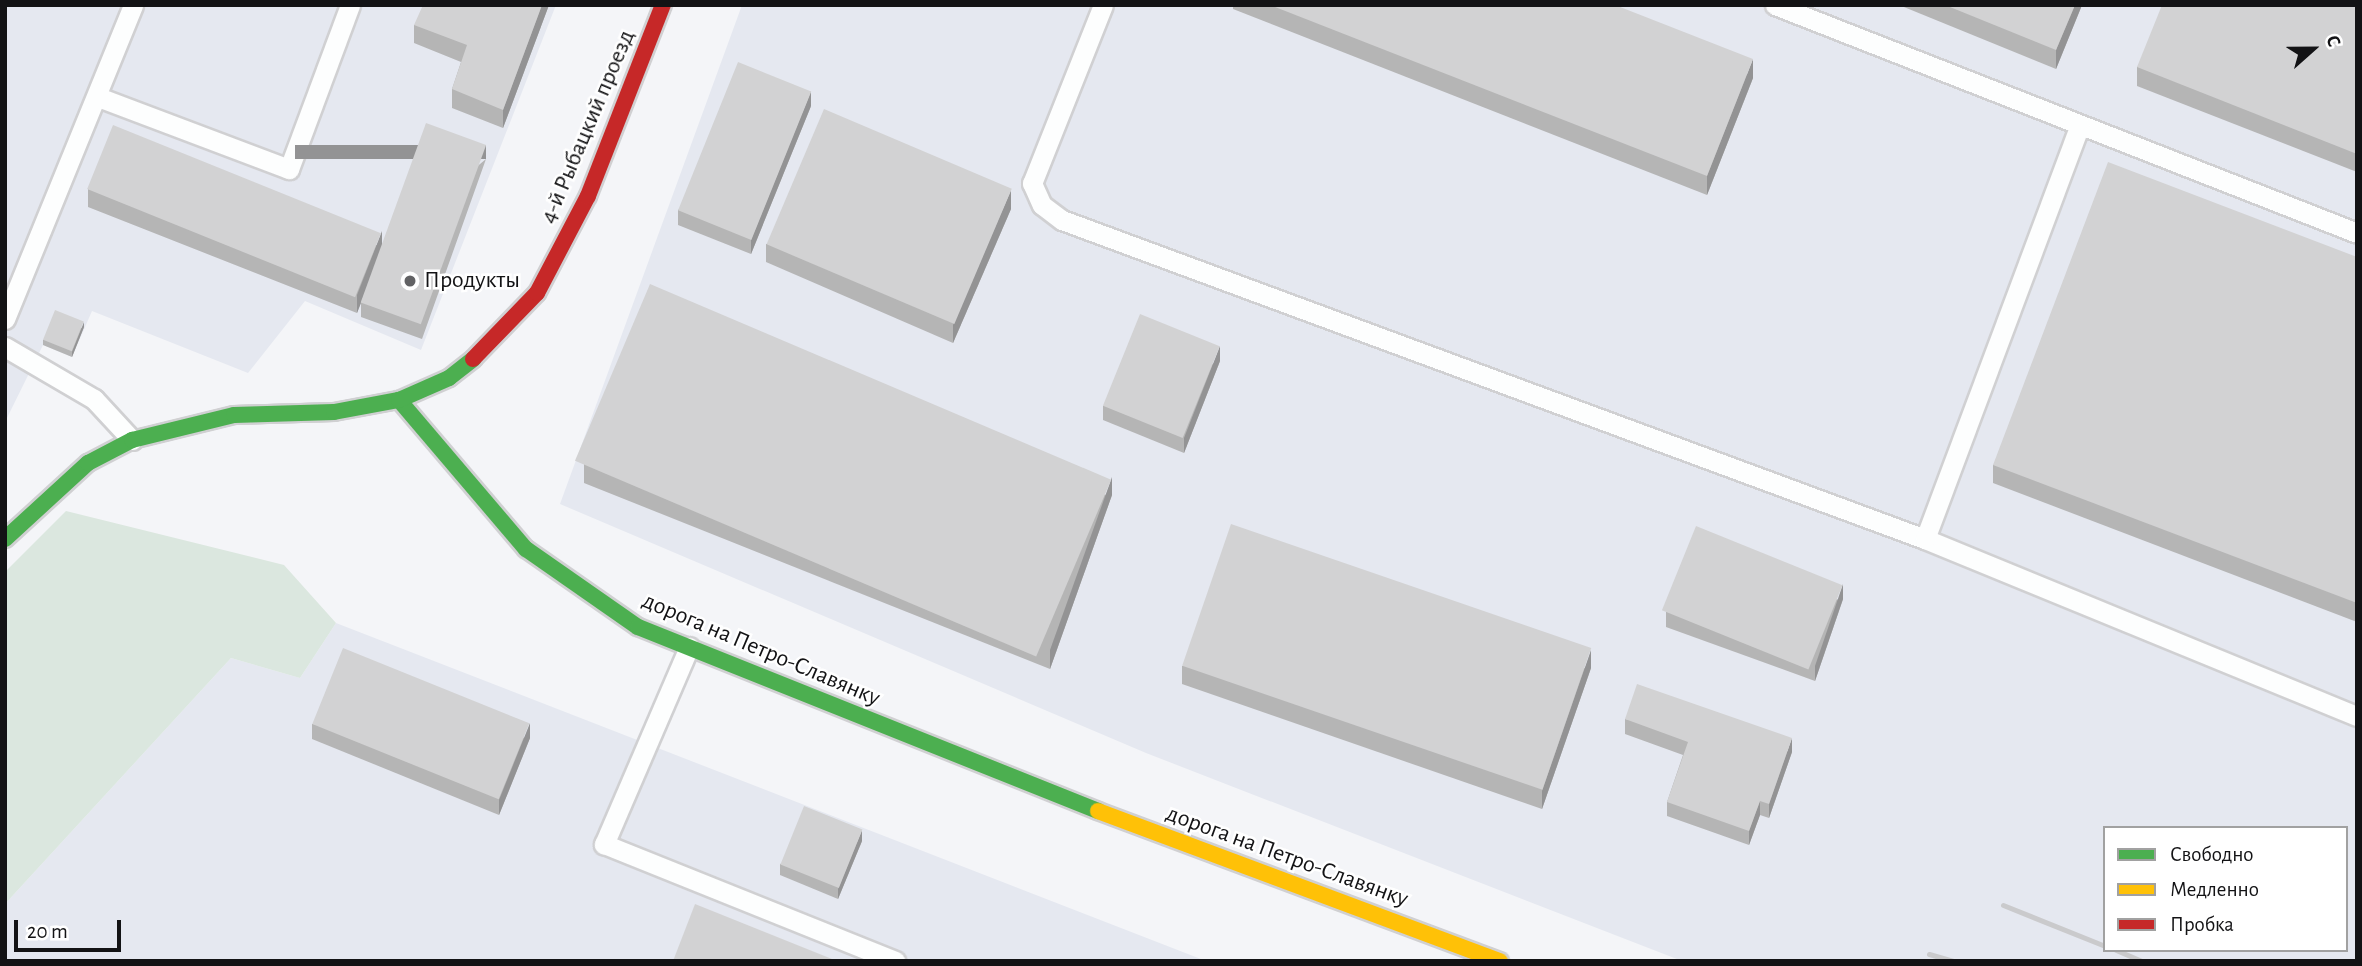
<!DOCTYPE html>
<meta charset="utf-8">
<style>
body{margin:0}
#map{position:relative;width:2362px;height:966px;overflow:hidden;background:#f4f5f8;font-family:"Alegreya Sans",sans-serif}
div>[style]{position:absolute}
.built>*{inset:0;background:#e5e8f0}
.green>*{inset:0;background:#dbe7df}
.roads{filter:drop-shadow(2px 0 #d0d0d2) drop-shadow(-2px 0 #d0d0d2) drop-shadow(0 2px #d0d0d2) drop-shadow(0 -2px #d0d0d2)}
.lane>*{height:19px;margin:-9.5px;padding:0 9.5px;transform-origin:9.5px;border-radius:9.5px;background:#fdfefe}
.fast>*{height:16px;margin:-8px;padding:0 8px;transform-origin:8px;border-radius:8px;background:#4caf50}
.slow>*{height:16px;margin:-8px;padding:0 8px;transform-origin:8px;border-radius:8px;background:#ffc107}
.jam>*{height:16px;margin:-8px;padding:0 8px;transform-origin:8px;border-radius:8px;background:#c62828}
.rail>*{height:5px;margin:-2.5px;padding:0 2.5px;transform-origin:2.5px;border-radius:2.5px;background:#cacacc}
.wall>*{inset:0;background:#b5b5b5}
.shaded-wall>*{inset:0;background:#939394;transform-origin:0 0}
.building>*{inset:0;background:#d2d2d3;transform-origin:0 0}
.dots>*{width:19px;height:19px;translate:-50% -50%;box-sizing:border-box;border:4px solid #fff;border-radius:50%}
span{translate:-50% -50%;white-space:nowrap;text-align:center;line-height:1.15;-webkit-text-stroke:5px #fff;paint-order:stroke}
.street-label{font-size:24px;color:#131315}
.poi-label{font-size:24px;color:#131315}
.left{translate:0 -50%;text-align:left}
.frame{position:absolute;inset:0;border:7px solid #131315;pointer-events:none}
.legend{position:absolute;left:2103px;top:826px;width:245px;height:126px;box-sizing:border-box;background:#fff;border:2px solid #a1a1a1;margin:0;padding:9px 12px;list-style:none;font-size:21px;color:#131315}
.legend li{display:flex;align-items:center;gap:14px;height:35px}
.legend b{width:35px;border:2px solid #a1a1a1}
.north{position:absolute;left:2278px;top:14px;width:70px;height:70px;-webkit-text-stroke:5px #fff;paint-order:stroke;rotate:69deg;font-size:19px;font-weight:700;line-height:28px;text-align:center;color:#131315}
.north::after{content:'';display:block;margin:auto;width:24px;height:32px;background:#131315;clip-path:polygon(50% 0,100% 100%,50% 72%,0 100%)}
.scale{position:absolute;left:14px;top:920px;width:107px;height:32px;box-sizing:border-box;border:4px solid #131315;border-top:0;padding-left:9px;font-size:21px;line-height:24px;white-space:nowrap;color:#131315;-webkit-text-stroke:5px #fff;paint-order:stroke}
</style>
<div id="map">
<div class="built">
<i style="clip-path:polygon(5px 5px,556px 5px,421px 350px,305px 301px,248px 373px,92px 311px,72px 357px,43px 345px,5px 422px)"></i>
<i style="clip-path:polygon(evenodd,742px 5px,2357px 5px,2357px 961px,1682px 961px,1146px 753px,560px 504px,742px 5px,2105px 828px,2346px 828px,2346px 950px,2105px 950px,2105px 828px)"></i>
<i style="clip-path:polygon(336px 623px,1206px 961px,5px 961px,5px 904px,231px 658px,300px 678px)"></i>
</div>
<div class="green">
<i style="clip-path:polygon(66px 511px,284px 565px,336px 623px,300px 678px,231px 658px,5px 904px,5px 572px)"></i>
</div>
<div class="roads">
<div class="lane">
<i style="left:1103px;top:5px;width:192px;rotate:111.7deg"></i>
<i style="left:1032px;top:183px;width:24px;rotate:66deg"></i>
<i style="left:1042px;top:205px;width:25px;rotate:37deg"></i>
<i style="left:1062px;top:220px;width:920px;rotate:20.29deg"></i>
<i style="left:1925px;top:539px;width:467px;rotate:22.3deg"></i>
<i style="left:1775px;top:5px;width:625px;rotate:21.39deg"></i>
<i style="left:98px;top:97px;width:204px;rotate:20.7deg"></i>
<i style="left:289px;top:169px;width:175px;rotate:-69.6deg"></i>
<i style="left:5px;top:319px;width:339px;rotate:-67.8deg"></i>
<i style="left:5px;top:347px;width:103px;rotate:30.3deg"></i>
<i style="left:94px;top:399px;width:56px;rotate:47.2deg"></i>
<i style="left:1925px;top:539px;width:442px;rotate:-69.5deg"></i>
<i style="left:689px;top:647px;width:215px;rotate:113.3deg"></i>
<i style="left:604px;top:844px;width:314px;rotate:21.9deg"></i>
</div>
<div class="fast">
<i style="left:399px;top:400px;width:196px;rotate:49.6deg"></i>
<i style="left:526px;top:549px;width:136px;rotate:34.9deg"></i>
<i style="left:638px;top:627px;width:495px;rotate:21.8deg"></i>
<i style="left:5px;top:539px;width:113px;rotate:-42.5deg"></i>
<i style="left:88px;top:463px;width:50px;rotate:-27.6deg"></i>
<i style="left:132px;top:440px;width:105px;rotate:-13.8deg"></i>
<i style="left:234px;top:415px;width:100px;rotate:-1.7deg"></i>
<i style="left:334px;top:412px;width:66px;rotate:-10.5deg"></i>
<i style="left:399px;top:400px;width:55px;rotate:-23.7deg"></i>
<i style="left:449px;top:378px;width:31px;rotate:-38deg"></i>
</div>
<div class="slow">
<i style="left:1098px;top:811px;width:429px;rotate:20.5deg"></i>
</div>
<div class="jam">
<i style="left:473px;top:359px;width:92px;rotate:-45.9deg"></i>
<i style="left:537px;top:293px;width:110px;rotate:-62.3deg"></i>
<i style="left:588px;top:196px;width:205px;rotate:-68.6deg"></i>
</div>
</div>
<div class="rail">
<i style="left:2003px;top:905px;width:110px;rotate:21.9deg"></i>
<i style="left:2116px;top:950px;width:28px;rotate:23deg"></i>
<i style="left:1929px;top:954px;width:26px;rotate:16deg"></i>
</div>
<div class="wall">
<i style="clip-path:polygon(549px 5px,503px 128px,452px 108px,452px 89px,461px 62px,414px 43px,414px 25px)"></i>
<i style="clip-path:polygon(1233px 5px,1615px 5px,1753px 78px,1707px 195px,1233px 9px)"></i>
<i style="clip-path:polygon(1899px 5px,2082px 5px,2056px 69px)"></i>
<i style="clip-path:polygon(2357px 5px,2357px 172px,2137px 86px,2137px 67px)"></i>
<i style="clip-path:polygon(811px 106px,751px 254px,678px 225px,678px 210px)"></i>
<i style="clip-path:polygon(486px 159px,422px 339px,361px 317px,361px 303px,365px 292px,357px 313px,88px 207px,88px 189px,382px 246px)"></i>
<i style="clip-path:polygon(1011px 209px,953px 343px,766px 262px,766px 244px)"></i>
<i style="clip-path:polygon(2357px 257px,2357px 622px,1993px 483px,1993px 465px)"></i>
<i style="clip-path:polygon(84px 327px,72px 357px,43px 345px,43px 340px)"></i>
<i style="clip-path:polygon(1220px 361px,1184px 453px,1103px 420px,1103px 406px)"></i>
<i style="clip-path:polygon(584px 464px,1112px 495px,1050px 669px,584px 483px)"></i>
<i style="clip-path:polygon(1843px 599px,1815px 681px,1666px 627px,1666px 612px)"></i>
<i style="clip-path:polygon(1182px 666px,1591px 668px,1542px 809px,1182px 684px)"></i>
<i style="clip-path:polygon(1625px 719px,1792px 752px,1769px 818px,1760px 815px,1749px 845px,1667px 816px,1667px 802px,1683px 755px,1625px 734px)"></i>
<i style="clip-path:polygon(312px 724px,530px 738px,499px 815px,312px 739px)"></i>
<i style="clip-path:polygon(862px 841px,838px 899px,780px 875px,780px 864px)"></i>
</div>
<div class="shaded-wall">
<i style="clip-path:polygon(542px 5px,549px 5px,503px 128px,503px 110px)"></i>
<i style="clip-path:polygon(2075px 5px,2082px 5px,2056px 69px,2056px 50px)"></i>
<i style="clip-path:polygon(1753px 59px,1753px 78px,1707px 195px,1707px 176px)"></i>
<i style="clip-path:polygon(811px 91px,811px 106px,751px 254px,751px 240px)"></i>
<i style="left:486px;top:145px;width:14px;height:191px;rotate:90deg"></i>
<i style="clip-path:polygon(1011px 190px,1011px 209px,953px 343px,953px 325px)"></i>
<i style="clip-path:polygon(382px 231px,382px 249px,357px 313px,357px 295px)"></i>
<i style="clip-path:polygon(84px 322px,84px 327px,72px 357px,72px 352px)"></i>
<i style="clip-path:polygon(1220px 346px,1220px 361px,1184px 453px,1184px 438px)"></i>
<i style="clip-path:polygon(1112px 477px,1112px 495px,1050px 669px,1050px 650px)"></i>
<i style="clip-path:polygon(1843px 584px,1843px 599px,1815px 681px,1815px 666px)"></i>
<i style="clip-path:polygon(1591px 650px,1591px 668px,1542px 809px,1542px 791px)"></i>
<i style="clip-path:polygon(530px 723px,530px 738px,499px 815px,499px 800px)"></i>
<i style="clip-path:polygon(1792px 738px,1792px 752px,1769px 818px,1769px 804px)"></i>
<i style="clip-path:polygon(1760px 801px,1760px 815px,1749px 845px,1749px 831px)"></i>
<i style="clip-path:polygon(862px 830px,862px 841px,838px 899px,838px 889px)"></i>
</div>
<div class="building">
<i style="clip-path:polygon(423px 5px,542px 5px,503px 110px,452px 89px,467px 45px,414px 25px)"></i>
<i style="clip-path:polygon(1270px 5px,1615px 5px,1753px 59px,1707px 176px)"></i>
<i style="clip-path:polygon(1945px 5px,2075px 5px,2056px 50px)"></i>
<i style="clip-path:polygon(2162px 5px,2357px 5px,2357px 154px,2137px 67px)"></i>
<i style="left:738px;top:62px;width:79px;height:160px;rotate:22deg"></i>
<i style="left:824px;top:109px;width:204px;height:147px;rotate:23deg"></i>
<i style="left:426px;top:123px;width:64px;height:191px;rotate:20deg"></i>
<i style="left:113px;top:125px;width:289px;height:69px;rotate:22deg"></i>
<i style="clip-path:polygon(2108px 162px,2357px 257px,2357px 603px,1993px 465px)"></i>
<i style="left:650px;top:284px;width:501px;height:192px;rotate:23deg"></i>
<i style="left:55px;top:310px;width:31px;height:32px;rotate:22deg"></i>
<i style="left:1140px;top:314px;width:86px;height:99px;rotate:22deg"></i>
<i style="left:1231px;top:524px;width:381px;height:150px;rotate:19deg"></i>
<i style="left:1696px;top:526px;width:158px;height:91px;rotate:22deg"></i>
<i style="left:343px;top:648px;width:201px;height:82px;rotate:22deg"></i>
<i style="clip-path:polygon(1637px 684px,1792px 738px,1769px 804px,1760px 801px,1749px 831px,1667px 802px,1688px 742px,1625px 719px)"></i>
<i style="left:804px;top:806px;width:63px;height:63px;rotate:22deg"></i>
<i style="clip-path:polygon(695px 904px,837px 961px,673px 961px)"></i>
</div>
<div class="dots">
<i style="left:410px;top:281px;background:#626264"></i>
</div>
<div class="street-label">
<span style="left:588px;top:127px;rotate:-67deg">4-й Рыбацкий проезд</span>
<span style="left:761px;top:650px;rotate:23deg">дорога на Петро-Славянку</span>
<span style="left:1287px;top:857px;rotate:20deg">дорога на Петро-Славянку</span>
</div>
<div class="poi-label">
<span class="left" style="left:424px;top:281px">Продукты</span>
</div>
<div class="frame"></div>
<ul class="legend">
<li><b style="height:9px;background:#4caf50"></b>Свободно</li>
<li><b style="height:9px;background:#ffc107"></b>Медленно</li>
<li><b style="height:9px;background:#c62828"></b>Пробка</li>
</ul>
<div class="north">С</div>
<div class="scale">20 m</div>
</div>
